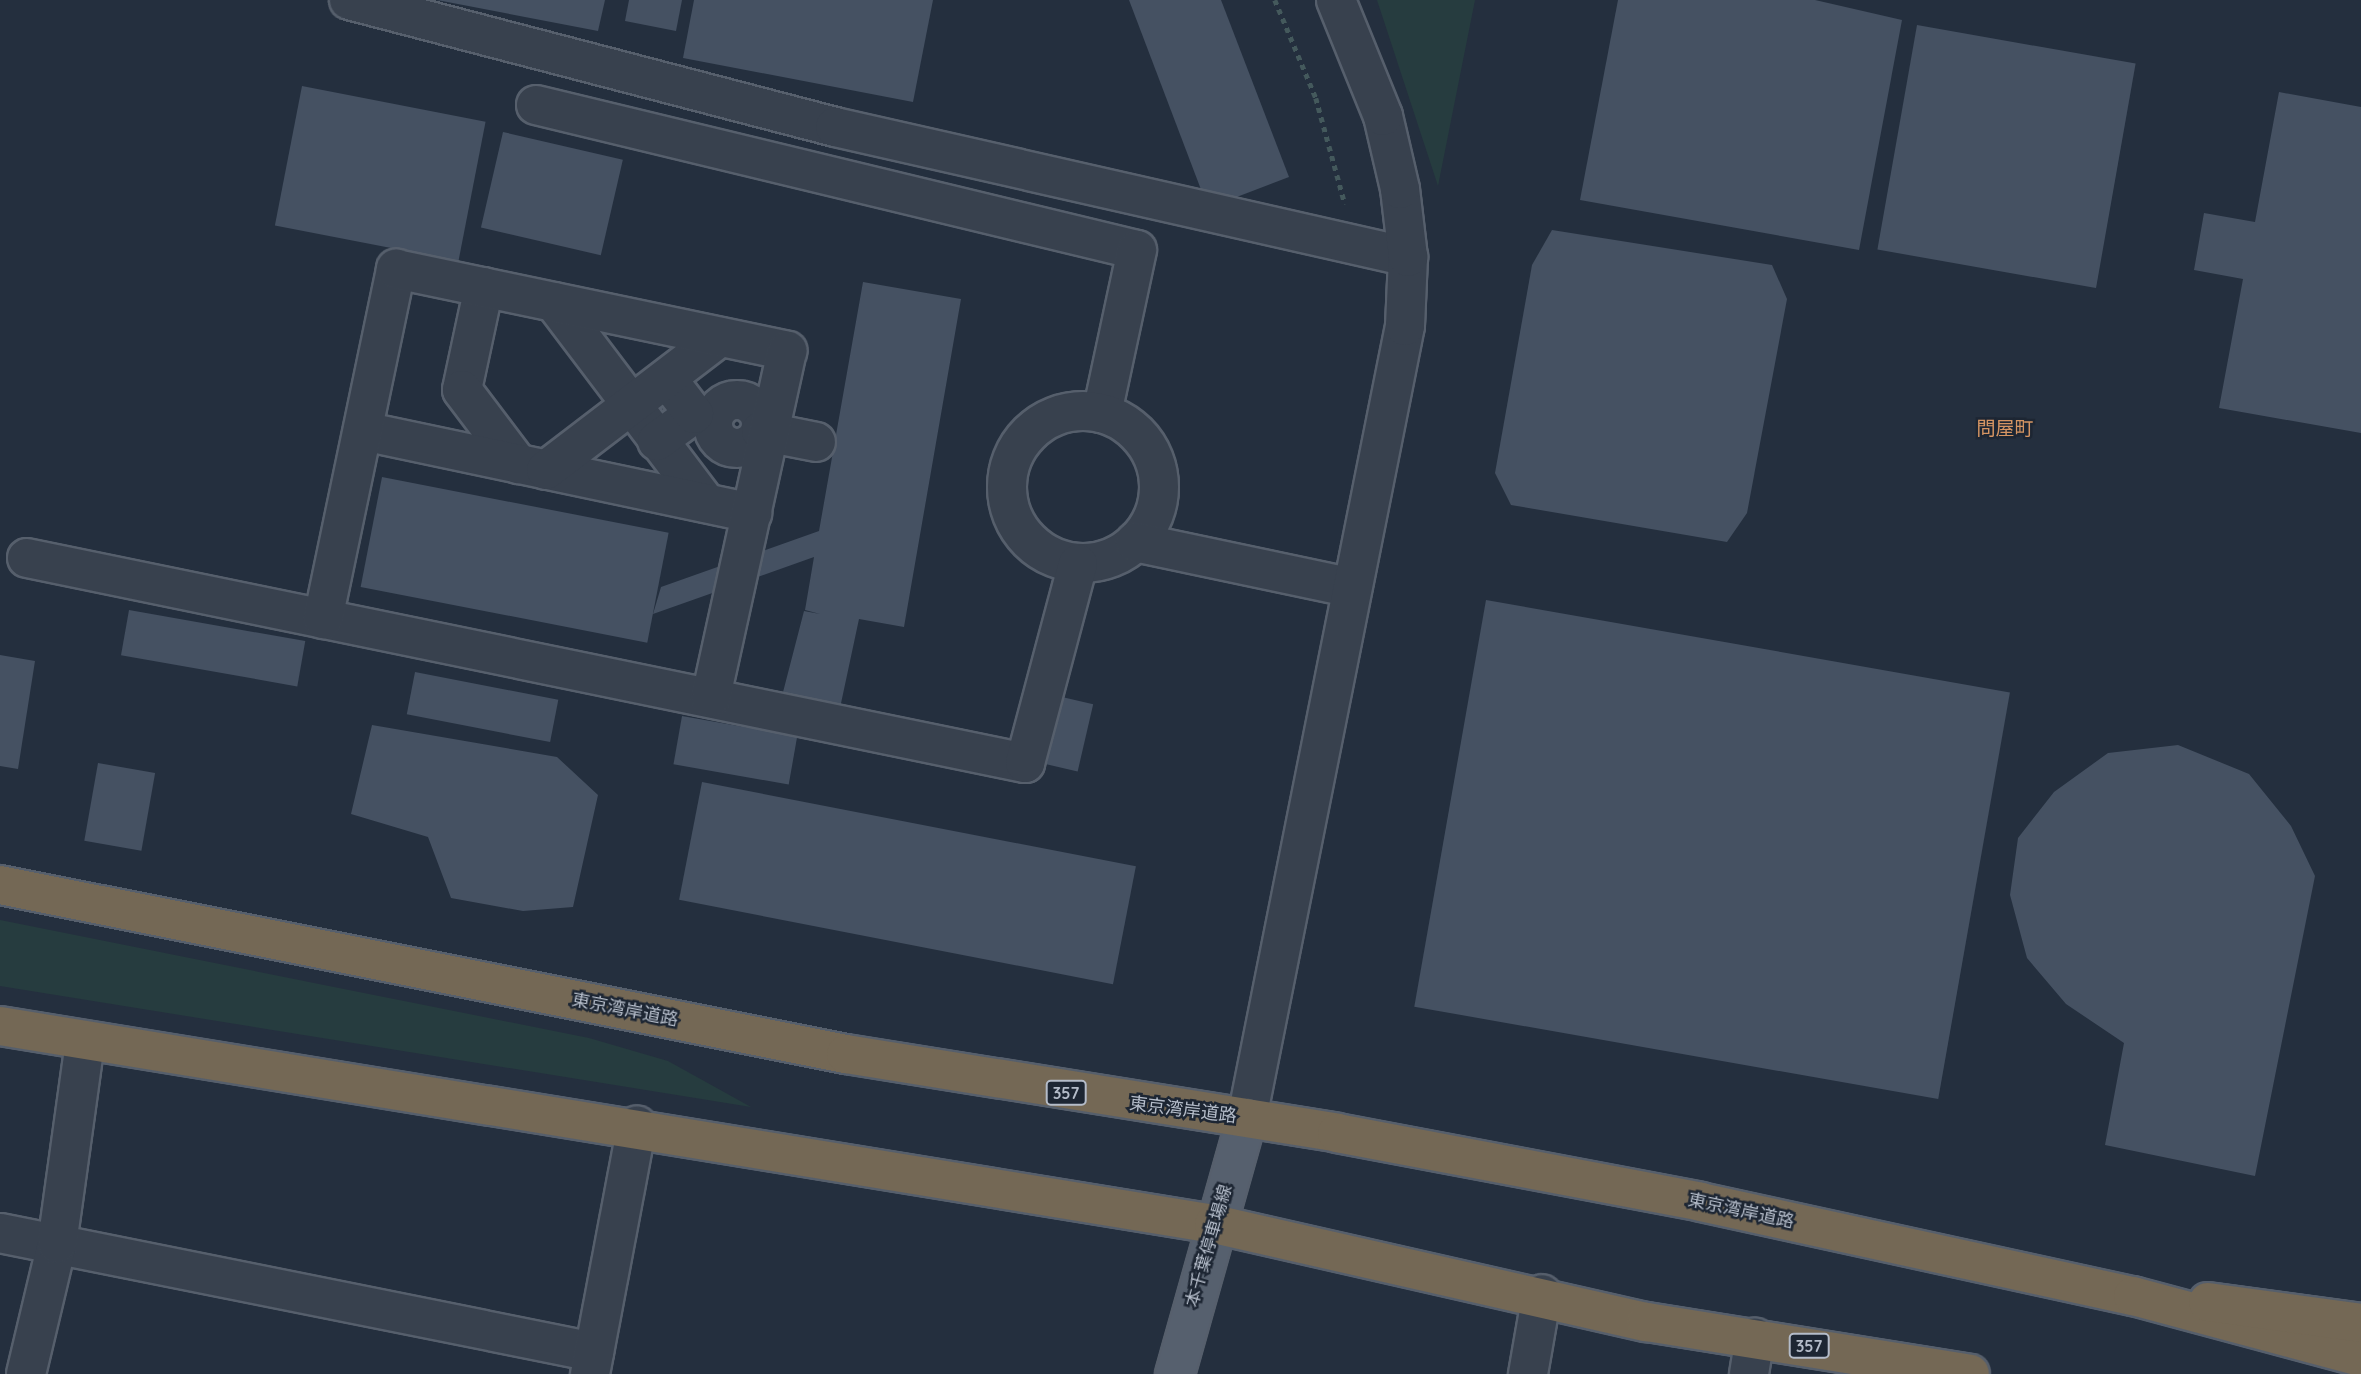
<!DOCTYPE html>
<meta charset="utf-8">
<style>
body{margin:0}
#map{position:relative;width:2361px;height:1374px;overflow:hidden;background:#242f3e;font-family:Quicksand,"Noto Sans JP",sans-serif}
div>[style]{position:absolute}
.green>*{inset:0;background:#263c3f}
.building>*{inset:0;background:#455162;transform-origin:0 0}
.path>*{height:4.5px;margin-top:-2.25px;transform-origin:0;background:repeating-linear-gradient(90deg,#44595c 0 5px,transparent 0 10px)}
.roads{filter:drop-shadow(2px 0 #565f6c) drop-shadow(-2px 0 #565f6c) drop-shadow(0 2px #565f6c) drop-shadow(0 -2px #565f6c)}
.minor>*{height:38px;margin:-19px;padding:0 19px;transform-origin:19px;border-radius:19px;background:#38414e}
.minor>.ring{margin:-19px;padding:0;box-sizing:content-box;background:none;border:38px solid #38414e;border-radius:50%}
.major>*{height:38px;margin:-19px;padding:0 19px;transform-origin:19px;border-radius:19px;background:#56606e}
.highway>*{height:38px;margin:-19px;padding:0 19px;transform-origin:19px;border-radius:19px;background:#746855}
span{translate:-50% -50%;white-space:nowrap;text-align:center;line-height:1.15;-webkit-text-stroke:5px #1d2633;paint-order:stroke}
.shield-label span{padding:2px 5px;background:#1d2633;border:2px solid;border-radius:5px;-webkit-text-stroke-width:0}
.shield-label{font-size:16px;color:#b4bcc9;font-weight:700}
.street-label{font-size:18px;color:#b4bcc9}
.neighbourhood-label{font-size:19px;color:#d59563}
</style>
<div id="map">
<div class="green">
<i style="clip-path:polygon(1377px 0,1475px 0,1438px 186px)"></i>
<i style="clip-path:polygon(0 920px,589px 1038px,668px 1061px,751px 1107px,0 986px)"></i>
</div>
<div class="building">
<i style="clip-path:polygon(437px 0,605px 0,598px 31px)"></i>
<i style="clip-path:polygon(629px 0,682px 0,676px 31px,625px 21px)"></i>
<i style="clip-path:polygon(694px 0,933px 0,913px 102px,683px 58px)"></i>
<i style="clip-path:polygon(1129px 0,1221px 0,1289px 177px,1208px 208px)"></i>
<i style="clip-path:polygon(1618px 0,1815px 0,1902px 20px,1859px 250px,1580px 200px)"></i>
<i style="left:1917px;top:25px;width:222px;height:228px;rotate:10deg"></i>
<i style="left:302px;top:86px;width:187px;height:142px;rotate:11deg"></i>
<i style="clip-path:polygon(2279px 92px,2361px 107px,2361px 433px,2219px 408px,2243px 279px,2194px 270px,2204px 213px,2255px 222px)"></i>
<i style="left:503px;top:132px;width:123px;height:98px;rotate:13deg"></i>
<i style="clip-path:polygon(1552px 230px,1772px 265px,1787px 299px,1747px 513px,1727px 542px,1511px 505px,1495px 473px,1532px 265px)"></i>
<i style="clip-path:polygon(863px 282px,961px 299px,904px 627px,859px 619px,840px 708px,782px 696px,804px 611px,820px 614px,805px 610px,814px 557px,653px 614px,661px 587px,819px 531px)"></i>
<i style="left:382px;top:477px;width:292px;height:112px;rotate:11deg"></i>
<i style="left:1486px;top:600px;width:532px;height:413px;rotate:10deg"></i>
<i style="left:129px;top:610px;width:179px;height:46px;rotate:10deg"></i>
<i style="clip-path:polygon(0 655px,35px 661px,18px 769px,0 766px)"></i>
<i style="left:415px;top:672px;width:146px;height:43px;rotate:11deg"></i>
<i style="left:1062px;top:697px;width:32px;height:69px;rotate:13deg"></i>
<i style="left:682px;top:716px;width:117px;height:49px;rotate:10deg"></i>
<i style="clip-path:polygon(372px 725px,557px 757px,598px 795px,573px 907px,523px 911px,451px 898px,428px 837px,351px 814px)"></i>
<i style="clip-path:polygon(2178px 745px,2249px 774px,2291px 826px,2315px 876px,2255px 1176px,2105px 1145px,2124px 1043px,2066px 1004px,2027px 958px,2010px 895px,2018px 838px,2054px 792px,2108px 753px)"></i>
<i style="left:98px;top:763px;width:58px;height:79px;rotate:10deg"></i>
<i style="left:702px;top:782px;width:442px;height:120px;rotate:11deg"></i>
</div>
<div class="path">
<i style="left:1275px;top:0;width:106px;rotate:67.3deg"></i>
<i style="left:1316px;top:98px;width:110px;rotate:74.7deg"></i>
</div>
<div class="roads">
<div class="minor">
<i style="left:349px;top:0;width:502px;rotate:14.64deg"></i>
<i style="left:835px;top:127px;width:588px;rotate:12.78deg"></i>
<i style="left:536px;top:105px;width:618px;rotate:13.56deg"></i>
<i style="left:1137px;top:250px;width:167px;rotate:102.1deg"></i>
<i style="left:484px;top:287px;width:105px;rotate:102.1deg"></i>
<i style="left:462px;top:390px;width:93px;rotate:52.9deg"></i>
<i style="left:554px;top:302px;width:252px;rotate:52.9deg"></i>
<i class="ring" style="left:713px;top:400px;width:10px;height:10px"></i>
<i class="ring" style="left:1007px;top:411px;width:114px;height:114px"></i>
<i style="left:363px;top:431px;width:398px;rotate:11.9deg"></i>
<i style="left:761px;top:431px;width:56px;rotate:11.3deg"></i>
<i style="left:657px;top:441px;width:46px;rotate:-36.1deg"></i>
<i style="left:694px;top:414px;width:44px;rotate:-127.6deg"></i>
<i style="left:546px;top:470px;width:219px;rotate:-37.4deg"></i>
<i style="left:1135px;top:542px;width:219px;rotate:11.9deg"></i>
<i style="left:27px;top:558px;width:1019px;rotate:11.61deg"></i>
<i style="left:1025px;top:763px;width:206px;rotate:-75.1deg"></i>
<i style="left:323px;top:619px;width:358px;rotate:-78.2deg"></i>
<i style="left:396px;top:269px;width:400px;rotate:11.8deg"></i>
<i style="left:787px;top:351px;width:355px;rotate:102.4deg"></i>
<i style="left:1247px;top:1118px;width:808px;rotate:-78.72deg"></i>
<i style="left:1405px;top:326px;width:69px;rotate:-87.5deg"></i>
<i style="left:1408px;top:257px;width:68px;rotate:-96.7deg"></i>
<i style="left:1400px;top:189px;width:75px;rotate:-103.1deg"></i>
<i style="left:1383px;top:116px;width:125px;rotate:-112.1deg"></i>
<i style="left:0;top:1233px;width:606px;rotate:11.33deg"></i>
<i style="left:26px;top:1374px;width:134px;rotate:-76.6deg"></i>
<i style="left:57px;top:1244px;width:203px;rotate:-82.1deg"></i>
<i style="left:590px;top:1374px;width:253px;rotate:-79.3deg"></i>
<i style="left:1528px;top:1374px;width:81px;rotate:-80.1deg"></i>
<i style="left:1749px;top:1374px;width:37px;rotate:-81deg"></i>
</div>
<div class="major">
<i style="left:1175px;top:1374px;width:266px;rotate:-74.3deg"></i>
</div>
<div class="highway">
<i style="left:0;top:885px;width:863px;rotate:11.3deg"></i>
<i style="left:846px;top:1054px;width:497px;rotate:9.1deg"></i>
<i style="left:1337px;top:1133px;width:370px;rotate:10.7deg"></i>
<i style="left:1701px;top:1202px;width:442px;rotate:12.3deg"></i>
<i style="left:2133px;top:1296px;width:236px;rotate:15deg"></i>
<i style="left:0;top:1026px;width:1230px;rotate:9.26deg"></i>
<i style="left:1214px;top:1224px;width:444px;rotate:12.8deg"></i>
<i style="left:1647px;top:1322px;width:327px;rotate:9.1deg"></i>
<i style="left:2208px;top:1302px;width:154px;rotate:7.8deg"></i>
</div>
</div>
<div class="shield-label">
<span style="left:1066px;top:1093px">357</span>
<span style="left:1809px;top:1346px">357</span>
</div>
<div class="street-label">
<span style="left:625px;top:1010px;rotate:11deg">東京湾岸道路</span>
<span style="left:1183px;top:1110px;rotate:7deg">東京湾岸道路</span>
<span style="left:1741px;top:1211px;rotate:12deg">東京湾岸道路</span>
<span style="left:1209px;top:1246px;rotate:-74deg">本千葉停車場線</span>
</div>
<div class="neighbourhood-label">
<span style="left:2005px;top:429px">問屋町</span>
</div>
</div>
